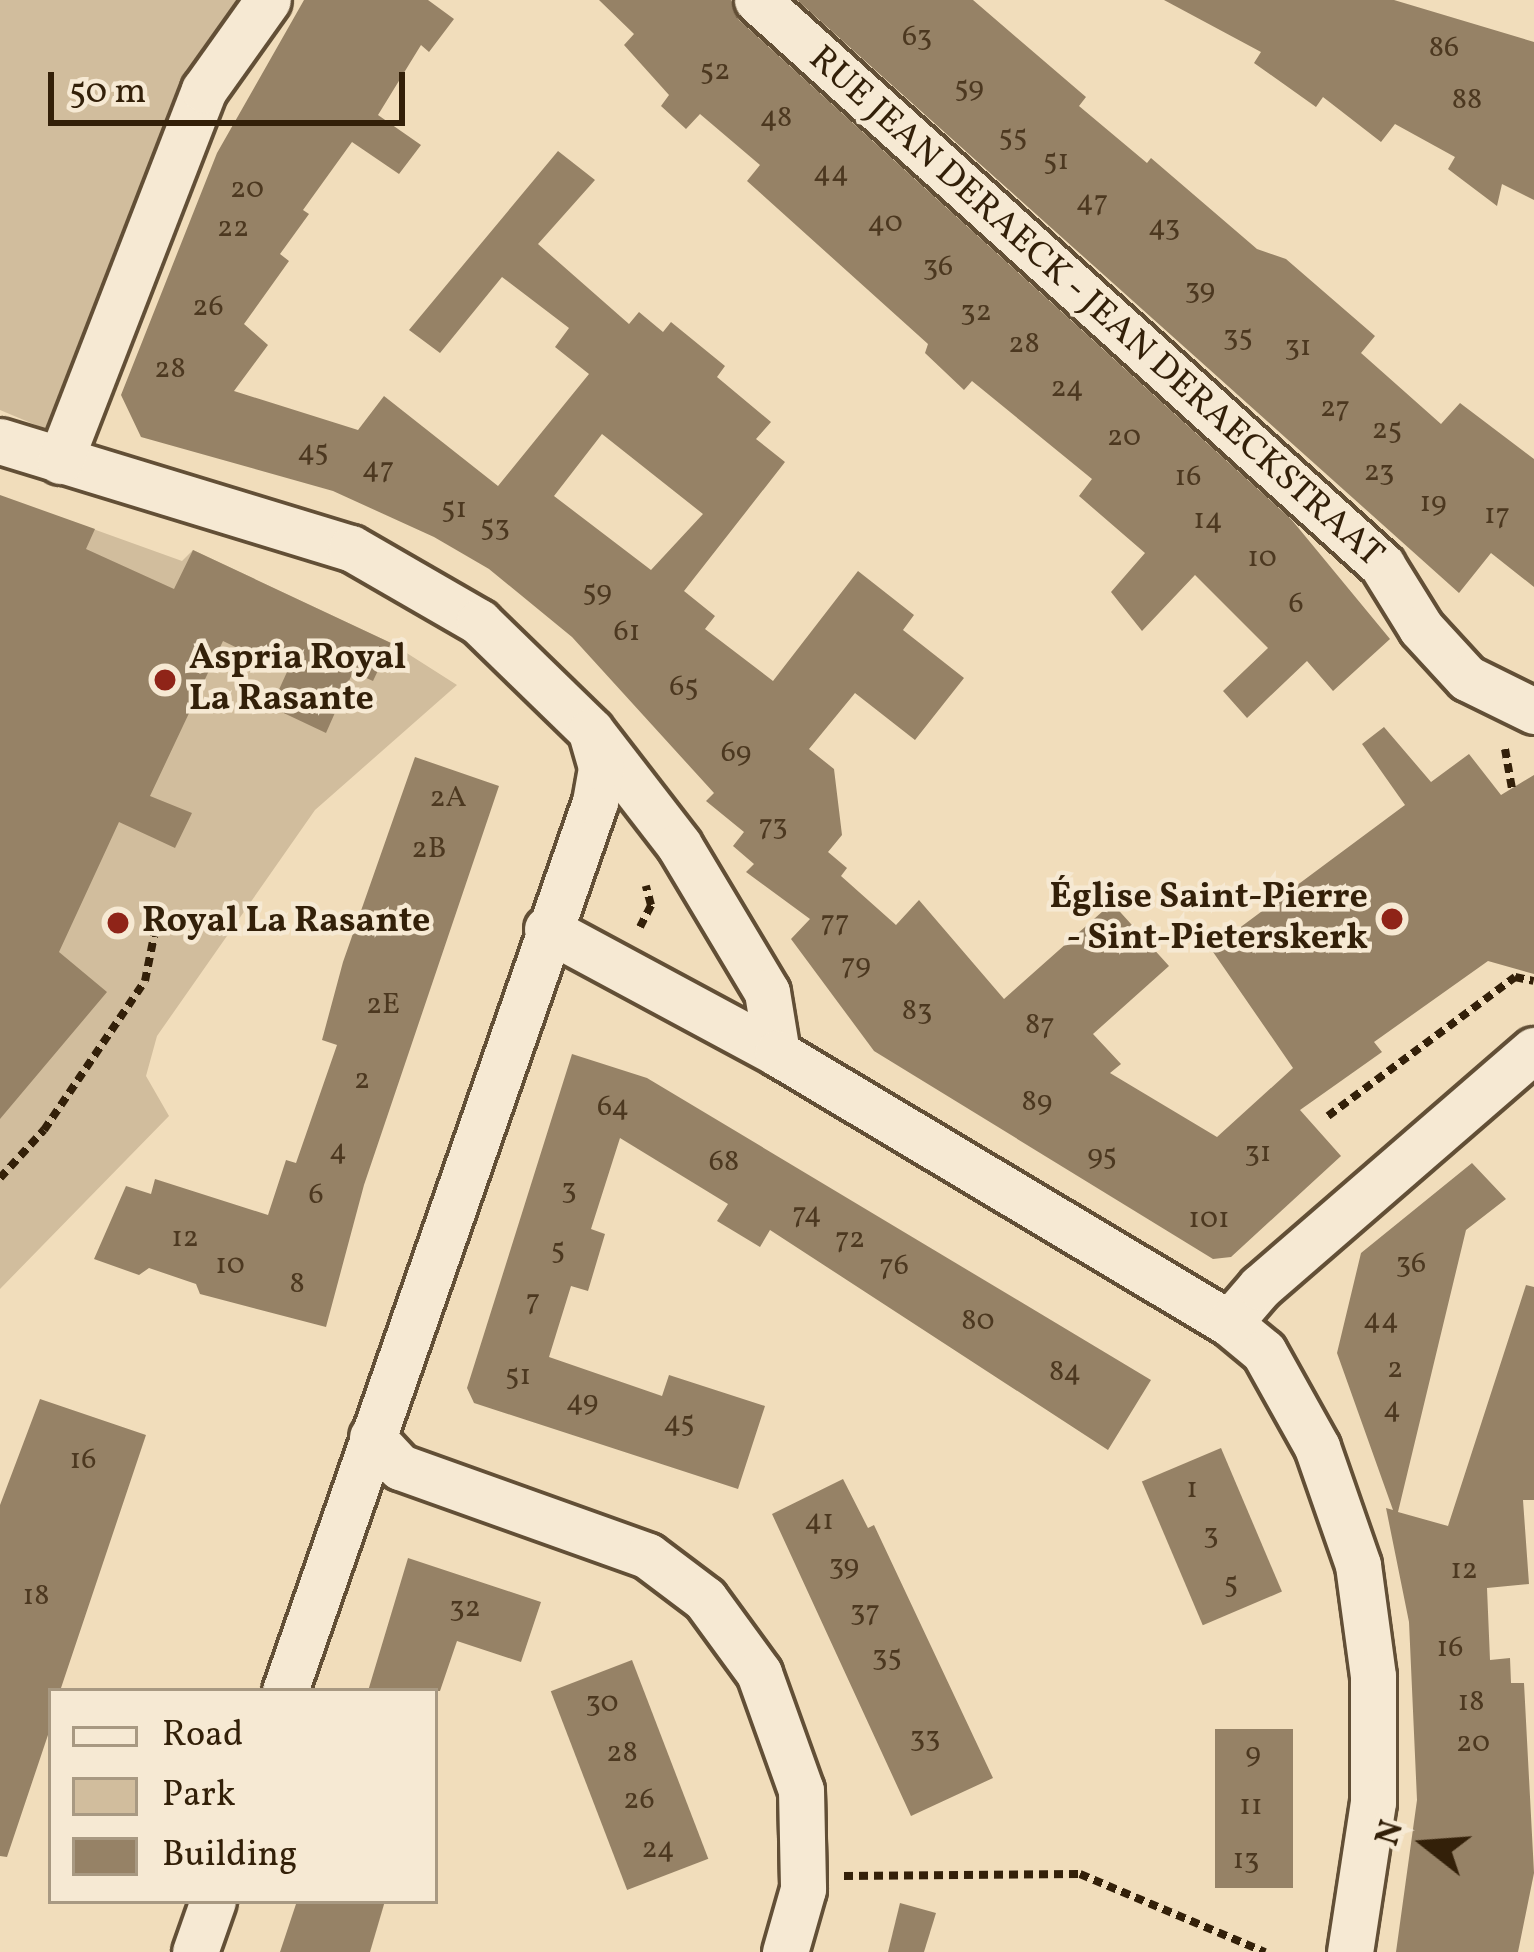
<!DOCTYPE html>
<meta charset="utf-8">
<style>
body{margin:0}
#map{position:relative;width:1534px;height:1952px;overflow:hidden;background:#f1ddbb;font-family:Vollkorn,serif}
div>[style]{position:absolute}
.green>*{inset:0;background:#d1bd9d}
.building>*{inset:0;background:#968266;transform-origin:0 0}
.path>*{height:8px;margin-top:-4px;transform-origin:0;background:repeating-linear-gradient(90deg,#332009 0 9px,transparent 0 15px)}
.roads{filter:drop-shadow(3px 0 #624f36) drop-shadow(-3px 0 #624f36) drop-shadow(0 3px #624f36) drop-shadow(0 -3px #624f36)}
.street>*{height:45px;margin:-22.5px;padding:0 22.5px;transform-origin:22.5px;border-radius:22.5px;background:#f6e9d3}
.dots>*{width:33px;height:33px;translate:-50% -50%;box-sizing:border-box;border:6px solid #f6e9d3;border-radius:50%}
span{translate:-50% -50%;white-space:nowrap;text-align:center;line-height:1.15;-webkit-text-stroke:9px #f6e9d3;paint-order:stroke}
.number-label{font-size:30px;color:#4c3820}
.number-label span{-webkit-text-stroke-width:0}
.street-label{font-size:36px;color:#332009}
.poi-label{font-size:36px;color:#332009;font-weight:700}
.left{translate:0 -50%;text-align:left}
.right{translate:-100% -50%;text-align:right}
.legend{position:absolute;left:48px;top:1688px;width:390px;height:216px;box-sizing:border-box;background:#f6e9d3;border:3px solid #a89982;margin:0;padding:15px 21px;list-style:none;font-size:36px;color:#332009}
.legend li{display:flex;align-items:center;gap:24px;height:60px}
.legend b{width:60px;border:3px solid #a89982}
.north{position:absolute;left:1366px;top:1784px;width:120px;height:120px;-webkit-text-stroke:9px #f6e9d3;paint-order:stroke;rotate:287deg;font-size:33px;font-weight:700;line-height:48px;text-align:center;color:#332009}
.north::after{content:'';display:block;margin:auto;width:42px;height:54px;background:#332009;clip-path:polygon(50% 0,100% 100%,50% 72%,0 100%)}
.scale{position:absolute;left:48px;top:72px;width:357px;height:54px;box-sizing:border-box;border:6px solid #332009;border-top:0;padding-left:15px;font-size:36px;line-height:42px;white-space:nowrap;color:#332009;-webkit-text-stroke:9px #f6e9d3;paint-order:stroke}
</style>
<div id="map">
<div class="green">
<i style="clip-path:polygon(0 0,241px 0,128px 221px,50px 431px,0 410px)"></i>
<i style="clip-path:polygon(57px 516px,182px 561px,193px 550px,391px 643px,457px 685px,315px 810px,157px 1036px,146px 1076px,169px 1116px,0 1289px,0 632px)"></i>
</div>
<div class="building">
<i style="clip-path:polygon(evenodd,304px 0,428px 0,454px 19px,429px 52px,421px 45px,378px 115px,421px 145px,399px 174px,352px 142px,303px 210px,309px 214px,280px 254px,289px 261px,244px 324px,268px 345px,234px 391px,358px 430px,384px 396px,498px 486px,589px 374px,555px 347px,569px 328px,502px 277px,440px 353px,409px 330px,558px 151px,595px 180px,538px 244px,629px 324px,639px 312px,663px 332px,671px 322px,725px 366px,717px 377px,771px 422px,756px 439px,785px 462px,684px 591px,715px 616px,705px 629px,773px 681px,858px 571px,914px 615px,903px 630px,964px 678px,915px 740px,855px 693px,809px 749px,834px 769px,842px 835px,828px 852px,847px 868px,841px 876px,896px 925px,919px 900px,1004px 999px,1112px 903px,1169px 966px,1093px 1034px,1121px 1064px,1110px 1073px,1217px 1137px,1293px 1068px,1211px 949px,1405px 805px,1362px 744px,1384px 727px,1431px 782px,1469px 754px,1501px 795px,1534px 775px,1534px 974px,1488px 961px,1374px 1042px,1382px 1052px,1300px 1110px,1341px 1156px,1231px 1257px,1213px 1259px,874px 1051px,791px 939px,810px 919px,746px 872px,754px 864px,733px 846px,744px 832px,706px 801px,714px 793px,572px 637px,489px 569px,434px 537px,333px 491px,141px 437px,121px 395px,217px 153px,304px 0,602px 434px,703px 514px,651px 570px,554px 496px,602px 434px)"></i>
<i style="clip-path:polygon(599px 0,731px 0,739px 20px,1291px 519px,1390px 639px,1333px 691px,1307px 661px,1247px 718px,1223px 691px,1268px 648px,1195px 575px,1142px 631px,1111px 592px,1145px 553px,1079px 496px,1092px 479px,972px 381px,964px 390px,925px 353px,928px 344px,747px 181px,760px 165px,700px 114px,686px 129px,661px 106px,669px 95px,624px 45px,634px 34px)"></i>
<i style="clip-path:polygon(797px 0,973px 0,1086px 97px,1079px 106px,1147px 163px,1151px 158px,1257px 249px,1286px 259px,1375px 336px,1361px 353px,1441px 424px,1460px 403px,1534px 459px,1534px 587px,1491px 553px,1459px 593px)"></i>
<i style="clip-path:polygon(1164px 0,1394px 0,1534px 42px,1534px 200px,1502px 184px,1497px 206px,1448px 169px,1455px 157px,1395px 124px,1381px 142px,1323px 97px,1316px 107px,1254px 63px,1261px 52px)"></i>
<i style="clip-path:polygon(0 495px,95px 529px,86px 549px,174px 589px,193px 550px,391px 643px,373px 681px,353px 672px,326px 733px,271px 707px,287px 672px,223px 641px,150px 796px,192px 813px,175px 848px,119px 822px,59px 952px,107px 992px,0 1119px)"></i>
<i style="clip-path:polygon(415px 757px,499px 786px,364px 1185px,326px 1327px,200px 1294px,196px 1284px,149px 1268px,139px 1275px,94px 1259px,126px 1186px,151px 1194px,155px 1179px,268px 1215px,286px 1160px,296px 1163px,337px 1045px,322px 1040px,343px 962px)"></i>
<i style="clip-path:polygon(572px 1054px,647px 1078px,1151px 1380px,1108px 1450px,770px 1230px,760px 1247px,717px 1221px,728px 1204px,620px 1138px,591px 1229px,605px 1234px,588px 1291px,571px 1286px,549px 1357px,662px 1396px,669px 1375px,765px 1406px,738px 1489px,474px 1403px,467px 1388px)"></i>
<i style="clip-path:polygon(1472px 1163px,1506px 1199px,1466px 1230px,1398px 1512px,1448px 1526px,1526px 1285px,1534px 1287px,1534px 1500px,1523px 1500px,1529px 1584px,1487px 1588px,1490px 1660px,1510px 1658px,1511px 1683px,1524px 1683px,1534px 1873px,1518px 1952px,1396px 1952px,1417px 1800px,1409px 1622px,1386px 1508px,1393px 1510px,1337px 1353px,1361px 1253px)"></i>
<i style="clip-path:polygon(40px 1399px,146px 1435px,60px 1691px,51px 1691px,51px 1726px,7px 1857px,0 1856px,0 1505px)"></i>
<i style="left:1221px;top:1448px;width:156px;height:86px;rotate:67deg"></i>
<i style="clip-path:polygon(843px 1479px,868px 1528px,874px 1525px,993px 1778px,911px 1816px,772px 1514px)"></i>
<i style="clip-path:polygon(408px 1558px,541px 1602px,521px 1662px,457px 1641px,440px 1691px,368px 1691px)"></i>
<i style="left:632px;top:1660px;width:213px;height:87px;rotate:69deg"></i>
<i style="left:1215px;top:1729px;width:78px;height:159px"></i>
<i style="clip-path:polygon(297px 1901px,385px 1901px,370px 1952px,280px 1952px)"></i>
<i style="clip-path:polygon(900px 1903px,936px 1913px,924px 1952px,888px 1952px)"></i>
</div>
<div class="path">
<i style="left:1505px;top:749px;width:40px;rotate:80deg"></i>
<i style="left:640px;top:927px;width:25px;rotate:-63deg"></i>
<i style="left:651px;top:905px;width:20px;rotate:-105deg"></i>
<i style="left:1328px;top:1116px;width:233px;rotate:-36.6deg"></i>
<i style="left:1515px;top:977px;width:19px;rotate:12deg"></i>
<i style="left:0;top:1178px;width:65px;rotate:-47.5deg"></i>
<i style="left:44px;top:1130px;width:180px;rotate:-55.9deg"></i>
<i style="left:145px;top:981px;width:46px;rotate:-78.7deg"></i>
<i style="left:844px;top:1876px;width:236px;rotate:-0.5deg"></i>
<i style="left:1080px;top:1874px;width:201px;rotate:22.9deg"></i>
</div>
<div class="roads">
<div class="street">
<i style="left:757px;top:0;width:843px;rotate:42.11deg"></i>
<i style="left:1382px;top:565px;width:74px;rotate:58.2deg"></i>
<i style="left:1421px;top:628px;width:68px;rotate:47.4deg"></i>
<i style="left:1467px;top:678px;width:75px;rotate:26.2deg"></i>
<i style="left:0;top:441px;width:367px;rotate:17deg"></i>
<i style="left:351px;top:548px;width:148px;rotate:30deg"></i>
<i style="left:479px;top:622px;width:156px;rotate:44.2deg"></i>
<i style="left:591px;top:731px;width:144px;rotate:52.3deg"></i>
<i style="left:679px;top:845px;width:171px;rotate:59.1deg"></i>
<i style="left:767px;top:992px;width:62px;rotate:80.7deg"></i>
<i style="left:60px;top:461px;width:398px;rotate:-68.8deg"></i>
<i style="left:204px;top:90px;width:110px;rotate:-54.6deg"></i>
<i style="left:547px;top:929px;width:261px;rotate:28.3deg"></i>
<i style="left:777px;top:1053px;width:527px;rotate:30.85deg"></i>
<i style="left:1229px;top:1323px;width:45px;rotate:39.6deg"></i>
<i style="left:1264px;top:1352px;width:109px;rotate:60.8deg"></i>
<i style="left:1317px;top:1447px;width:125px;rotate:70.8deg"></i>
<i style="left:1358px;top:1565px;width:112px;rotate:82.3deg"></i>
<i style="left:1373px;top:1676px;width:126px;rotate:90deg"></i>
<i style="left:1373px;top:1802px;width:152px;rotate:98.7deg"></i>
<i style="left:1229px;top:1323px;width:48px;rotate:-49.3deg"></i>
<i style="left:1260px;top:1287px;width:362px;rotate:-40.9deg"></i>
<i style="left:372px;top:1437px;width:41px;rotate:47deg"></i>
<i style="left:400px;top:1467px;width:263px;rotate:19.7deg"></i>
<i style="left:648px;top:1556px;width:71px;rotate:37deg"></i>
<i style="left:705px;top:1599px;width:92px;rotate:53.9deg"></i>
<i style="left:759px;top:1673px;width:124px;rotate:70.3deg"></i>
<i style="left:801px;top:1790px;width:99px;rotate:88.8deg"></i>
<i style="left:803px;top:1889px;width:66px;rotate:105.9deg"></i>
<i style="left:285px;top:1691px;width:941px;rotate:-70.78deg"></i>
<i style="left:595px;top:802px;width:36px;rotate:-80deg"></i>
<i style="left:601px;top:767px;width:37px;rotate:-106deg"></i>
<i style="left:195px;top:1952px;width:54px;rotate:-70.6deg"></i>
</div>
</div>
<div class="dots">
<i style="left:165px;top:680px;background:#8f2418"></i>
<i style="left:1392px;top:919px;background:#8f2418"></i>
<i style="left:118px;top:923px;background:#8f2418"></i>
</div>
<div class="number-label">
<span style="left:917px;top:37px">63</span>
<span style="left:1444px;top:48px">86</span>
<span style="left:715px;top:71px">52</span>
<span style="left:969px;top:88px">59</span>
<span style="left:1467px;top:100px">88</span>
<span style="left:776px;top:118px">48</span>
<span style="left:1013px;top:137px">55</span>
<span style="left:1056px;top:161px">51</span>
<span style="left:831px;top:173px">44</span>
<span style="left:247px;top:189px">20</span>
<span style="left:1092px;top:202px">47</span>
<span style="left:885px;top:223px">40</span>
<span style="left:1164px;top:227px">43</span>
<span style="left:233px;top:228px">22</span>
<span style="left:938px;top:267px">36</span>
<span style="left:1200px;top:290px">39</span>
<span style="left:208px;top:307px">26</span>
<span style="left:976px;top:312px">32</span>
<span style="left:1238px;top:337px">35</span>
<span style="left:1024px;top:344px">28</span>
<span style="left:1298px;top:347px">31</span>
<span style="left:170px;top:369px">28</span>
<span style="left:1067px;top:388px">24</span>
<span style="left:1335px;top:408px">27</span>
<span style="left:1387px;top:430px">25</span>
<span style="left:1124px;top:437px">20</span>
<span style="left:313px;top:452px">45</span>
<span style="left:378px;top:469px">47</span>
<span style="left:1379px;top:472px">23</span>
<span style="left:1188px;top:477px">16</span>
<span style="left:1433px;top:503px">19</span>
<span style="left:454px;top:509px">51</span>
<span style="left:1497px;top:515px">17</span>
<span style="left:1208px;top:520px">14</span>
<span style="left:495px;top:527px">53</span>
<span style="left:1262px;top:558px">10</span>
<span style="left:597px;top:592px">59</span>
<span style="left:1296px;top:604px">6</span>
<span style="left:627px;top:632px">61</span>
<span style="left:684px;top:687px">65</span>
<span style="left:736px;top:753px">69</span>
<span style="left:448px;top:798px">2A</span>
<span style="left:773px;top:826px">73</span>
<span style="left:429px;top:849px">2B</span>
<span style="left:835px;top:922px">77</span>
<span style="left:856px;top:965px">79</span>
<span style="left:383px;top:1005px">2E</span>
<span style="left:917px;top:1011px">83</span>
<span style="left:1040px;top:1025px">87</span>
<span style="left:362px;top:1080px">2</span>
<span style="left:1037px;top:1102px">89</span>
<span style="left:613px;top:1107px">64</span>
<span style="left:338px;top:1151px">4</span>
<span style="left:1258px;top:1153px">31</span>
<span style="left:1102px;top:1156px">95</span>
<span style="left:724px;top:1162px">68</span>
<span style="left:569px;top:1190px">3</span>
<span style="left:316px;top:1195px">6</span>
<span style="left:807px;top:1214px">74</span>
<span style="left:1209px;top:1219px">101</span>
<span style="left:185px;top:1238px">12</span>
<span style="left:850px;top:1239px">72</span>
<span style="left:558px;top:1250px">5</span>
<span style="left:1411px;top:1264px">36</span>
<span style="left:230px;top:1265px">10</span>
<span style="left:894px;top:1266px">76</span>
<span style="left:297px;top:1284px">8</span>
<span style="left:533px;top:1301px">7</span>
<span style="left:1381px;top:1320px">44</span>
<span style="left:978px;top:1321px">80</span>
<span style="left:1395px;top:1369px">2</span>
<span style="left:1065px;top:1372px">84</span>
<span style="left:518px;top:1376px">51</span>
<span style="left:582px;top:1402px">49</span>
<span style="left:1392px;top:1409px">4</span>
<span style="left:679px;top:1423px">45</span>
<span style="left:83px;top:1460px">16</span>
<span style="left:1192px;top:1489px">1</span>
<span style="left:819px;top:1521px">41</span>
<span style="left:1211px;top:1535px">3</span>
<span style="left:844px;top:1566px">39</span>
<span style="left:1464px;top:1570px">12</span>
<span style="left:1231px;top:1584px">5</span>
<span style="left:36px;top:1596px">18</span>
<span style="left:465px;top:1608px">32</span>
<span style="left:865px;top:1612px">37</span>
<span style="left:1450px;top:1648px">16</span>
<span style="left:887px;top:1657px">35</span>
<span style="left:1471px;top:1702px">18</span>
<span style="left:602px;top:1703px">30</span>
<span style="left:925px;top:1738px">33</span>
<span style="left:1473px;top:1743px">20</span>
<span style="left:622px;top:1753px">28</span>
<span style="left:1253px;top:1754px">9</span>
<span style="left:639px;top:1800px">26</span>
<span style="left:1251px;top:1806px">11</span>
<span style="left:658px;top:1849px">24</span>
<span style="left:1246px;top:1860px">13</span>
</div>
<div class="street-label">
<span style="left:1095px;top:308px;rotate:42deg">RUE JEAN DERAECK - JEAN DERAECKSTRAAT</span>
</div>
<div class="poi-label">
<span class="left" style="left:189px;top:680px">Aspria Royal<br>La Rasante</span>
<span class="right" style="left:1368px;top:919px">Église Saint-Pierre<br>- Sint-Pieterskerk</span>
<span class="left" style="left:142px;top:923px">Royal La Rasante</span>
</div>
<ul class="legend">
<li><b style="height:15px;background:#f6e9d3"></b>Road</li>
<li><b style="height:33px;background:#d1bd9d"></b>Park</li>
<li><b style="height:33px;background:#968266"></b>Building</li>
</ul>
<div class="north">N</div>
<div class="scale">50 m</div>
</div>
